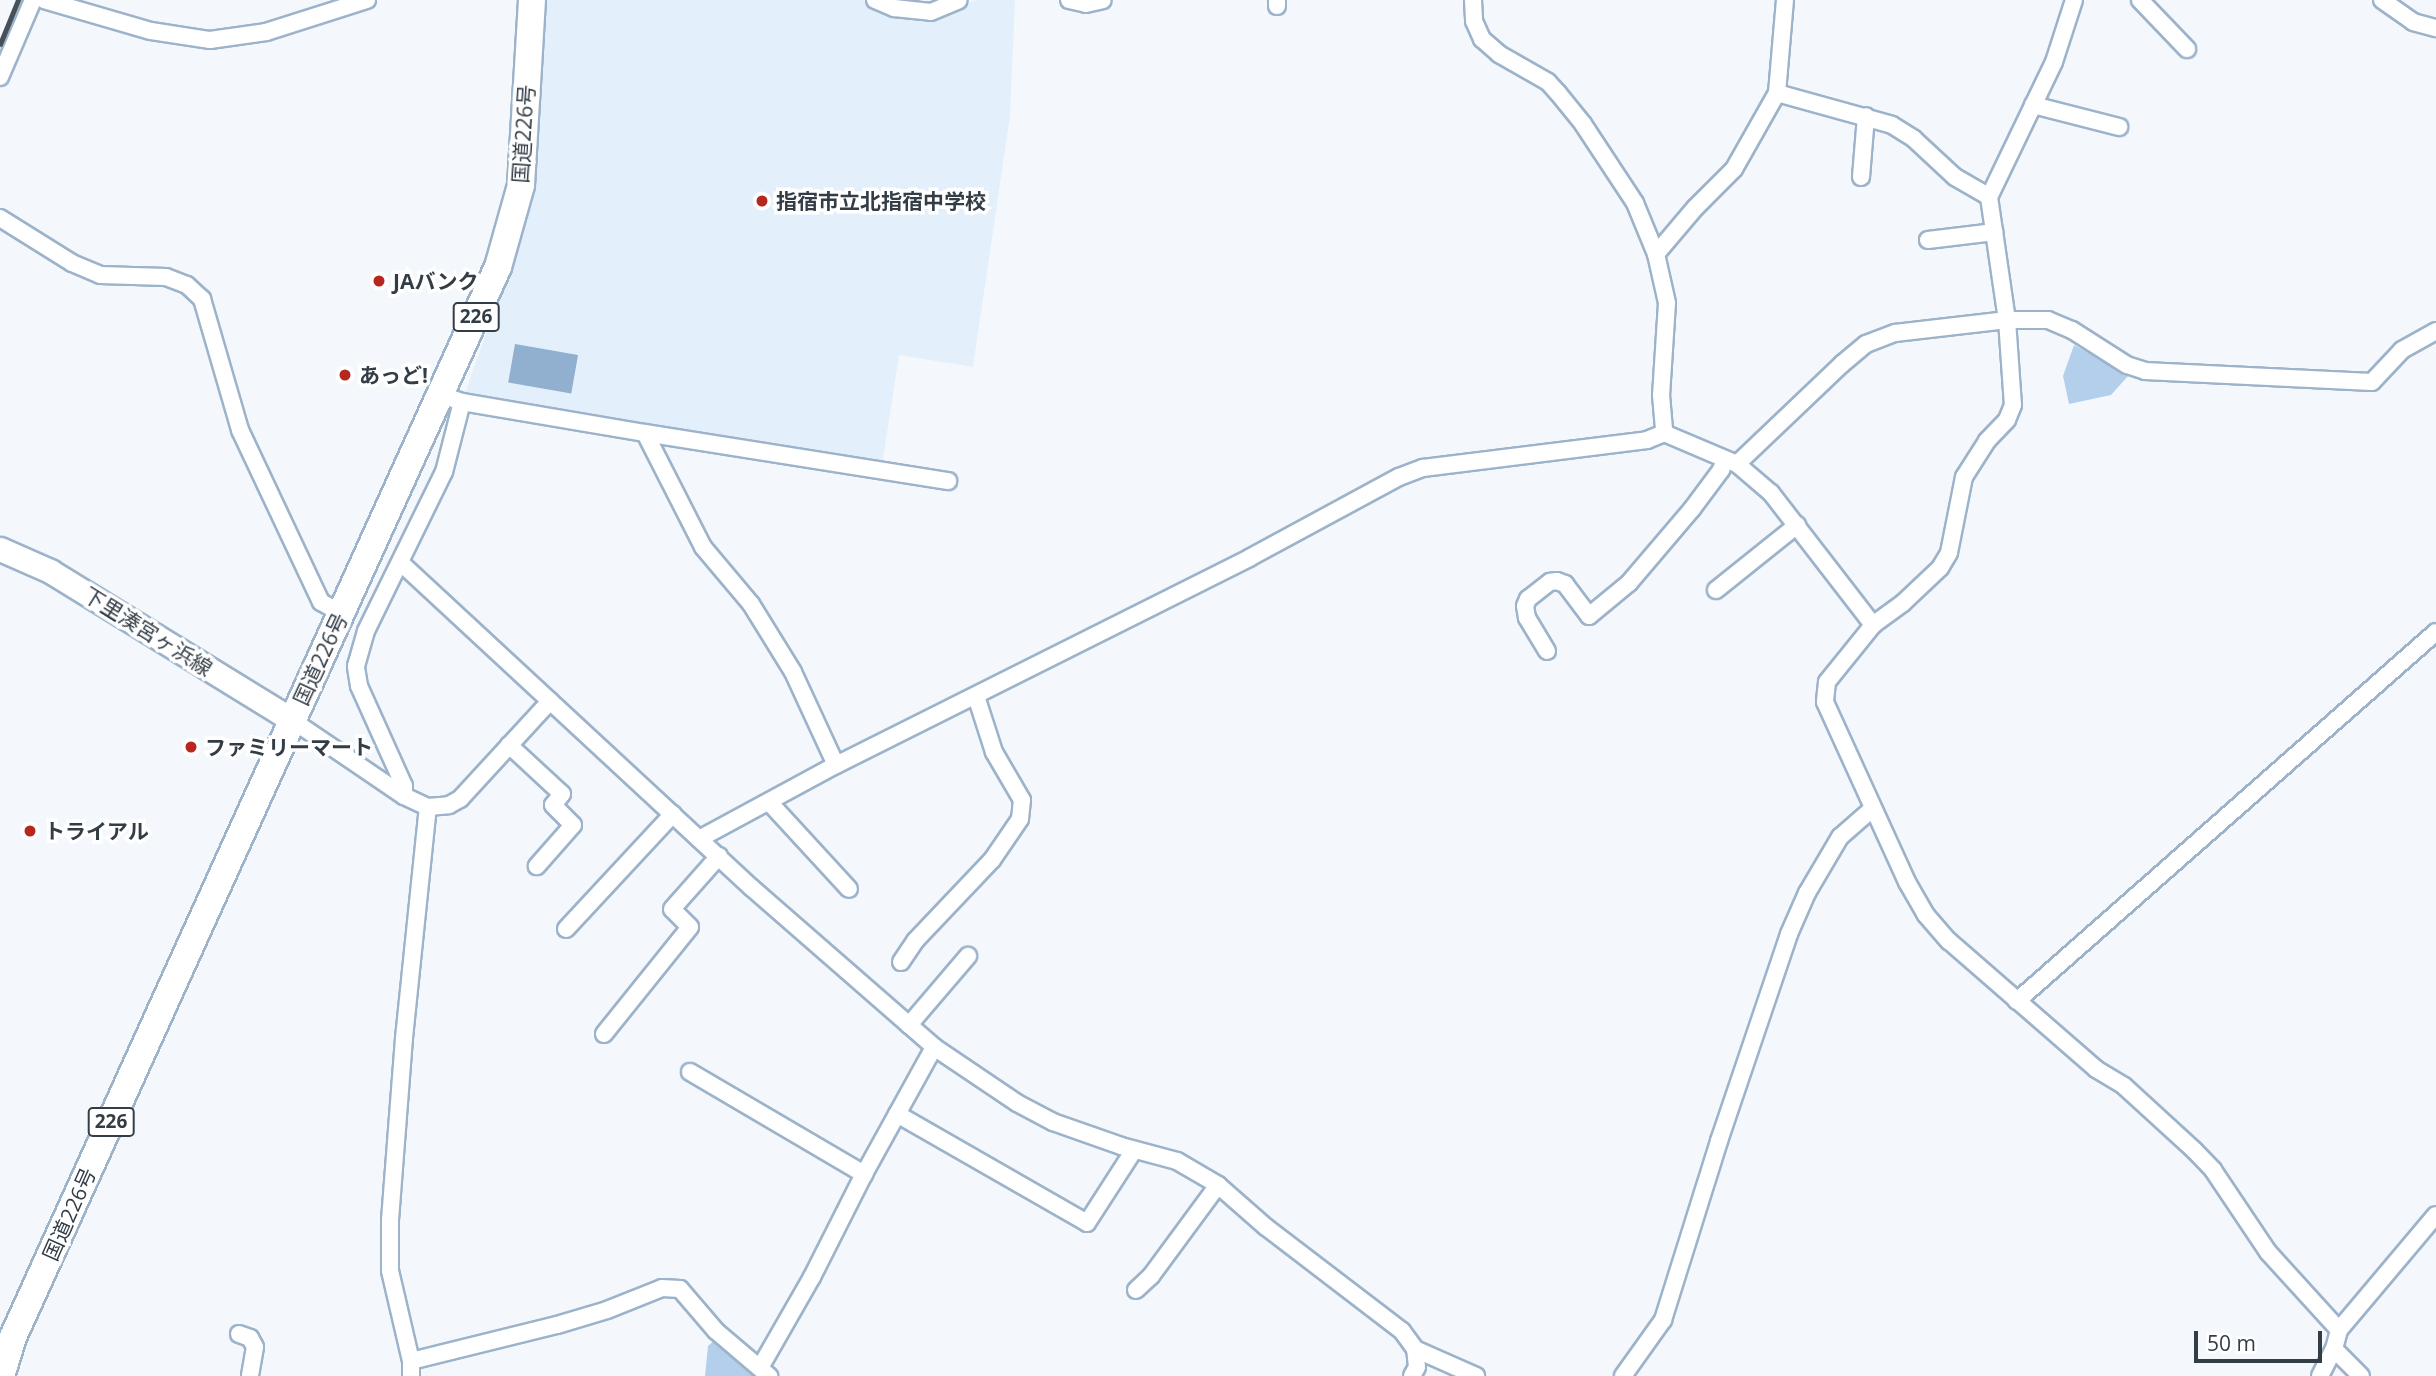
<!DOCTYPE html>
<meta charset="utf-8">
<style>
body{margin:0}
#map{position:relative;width:2436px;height:1376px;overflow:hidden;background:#f4f8fd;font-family:"Open Sans","Noto Sans JP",sans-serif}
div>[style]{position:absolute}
.built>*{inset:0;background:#e3effb}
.green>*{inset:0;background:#b3cfec}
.water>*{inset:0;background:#91afce;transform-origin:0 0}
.roads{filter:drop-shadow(2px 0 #9cb3ca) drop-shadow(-2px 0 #9cb3ca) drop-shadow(0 2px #9cb3ca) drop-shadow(0 -2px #9cb3ca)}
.minor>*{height:16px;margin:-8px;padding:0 8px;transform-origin:8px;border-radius:8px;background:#fff}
.secondary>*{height:23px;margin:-11.5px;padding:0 11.5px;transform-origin:11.5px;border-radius:11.5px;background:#fff}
.trunk>*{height:26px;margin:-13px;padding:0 13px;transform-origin:13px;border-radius:13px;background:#fff}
.rail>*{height:5px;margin:-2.5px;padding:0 2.5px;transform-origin:2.5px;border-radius:2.5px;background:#475059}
.dots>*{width:19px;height:19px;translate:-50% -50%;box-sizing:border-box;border:4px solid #fff;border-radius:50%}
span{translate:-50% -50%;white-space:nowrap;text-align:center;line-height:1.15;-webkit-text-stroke:7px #fff;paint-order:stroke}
.shield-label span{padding:2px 5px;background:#fff;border:2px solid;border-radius:5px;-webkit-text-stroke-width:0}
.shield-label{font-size:19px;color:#333d46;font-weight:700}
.street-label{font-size:21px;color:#333d46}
.poi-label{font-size:21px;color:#333d46;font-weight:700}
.left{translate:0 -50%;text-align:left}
.scale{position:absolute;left:2194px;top:1331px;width:128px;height:32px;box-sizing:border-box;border:4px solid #333d46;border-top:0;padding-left:9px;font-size:21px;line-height:24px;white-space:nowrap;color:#333d46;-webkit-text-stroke:5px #fff;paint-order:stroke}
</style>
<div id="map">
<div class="built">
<i style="clip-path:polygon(542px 0,862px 0,892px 15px,930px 18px,976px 0,1015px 0,1010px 116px,973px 367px,899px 355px,882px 466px,465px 393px,518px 244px,535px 159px)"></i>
</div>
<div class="green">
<i style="clip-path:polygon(2074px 345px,2129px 375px,2111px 395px,2069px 404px,2063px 376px)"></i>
<i style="clip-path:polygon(717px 1338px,760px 1376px,705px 1376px,708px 1346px)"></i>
</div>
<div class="water">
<i style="left:515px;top:344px;width:64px;height:39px;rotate:10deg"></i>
</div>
<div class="roads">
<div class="minor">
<i style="left:44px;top:0;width:111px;rotate:16.2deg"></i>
<i style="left:151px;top:31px;width:60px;rotate:8.7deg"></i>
<i style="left:210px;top:40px;width:57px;rotate:-8.1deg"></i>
<i style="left:266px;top:32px;width:106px;rotate:-17.6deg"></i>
<i style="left:875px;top:0;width:21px;rotate:23deg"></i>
<i style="left:894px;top:8px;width:37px;rotate:6deg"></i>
<i style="left:931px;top:12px;width:30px;rotate:-23deg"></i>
<i style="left:1069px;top:0;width:17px;rotate:13deg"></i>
<i style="left:1086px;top:4px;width:17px;rotate:-13deg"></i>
<i style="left:1473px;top:0;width:21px;rotate:87deg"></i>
<i style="left:1474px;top:21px;width:20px;rotate:66deg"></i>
<i style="left:1482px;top:39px;width:23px;rotate:41deg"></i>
<i style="left:1499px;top:54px;width:56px;rotate:29.7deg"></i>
<i style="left:1548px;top:82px;width:15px;rotate:48deg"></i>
<i style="left:1558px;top:93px;width:40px;rotate:51deg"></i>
<i style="left:1583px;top:124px;width:95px;rotate:56.6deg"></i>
<i style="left:1635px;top:203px;width:55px;rotate:67.6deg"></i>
<i style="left:1656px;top:254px;width:50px;rotate:77.3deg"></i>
<i style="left:1667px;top:303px;width:92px;rotate:93.7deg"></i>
<i style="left:1661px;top:395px;width:38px;rotate:85deg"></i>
<i style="left:2074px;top:0;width:65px;rotate:107.9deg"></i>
<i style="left:2054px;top:62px;width:150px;rotate:115.7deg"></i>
<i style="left:1989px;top:197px;width:124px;rotate:81.7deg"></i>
<i style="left:2007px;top:320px;width:85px;rotate:86deg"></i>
<i style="left:2013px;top:405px;width:16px;rotate:112deg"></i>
<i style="left:2007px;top:420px;width:29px;rotate:134deg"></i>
<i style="left:1987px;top:441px;width:43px;rotate:122.6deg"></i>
<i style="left:1964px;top:477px;width:77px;rotate:101.2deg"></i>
<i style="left:1949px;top:553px;width:17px;rotate:121deg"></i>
<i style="left:1940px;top:568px;width:51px;rotate:136.6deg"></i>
<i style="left:1903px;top:603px;width:37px;rotate:144deg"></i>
<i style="left:1873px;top:625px;width:73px;rotate:128.9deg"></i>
<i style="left:1827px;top:682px;width:20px;rotate:96deg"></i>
<i style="left:1825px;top:702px;width:198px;rotate:65.5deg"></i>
<i style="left:1907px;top:882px;width:38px;rotate:60deg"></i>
<i style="left:1926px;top:915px;width:35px;rotate:49deg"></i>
<i style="left:1949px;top:941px;width:195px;rotate:41deg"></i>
<i style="left:2096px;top:1069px;width:33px;rotate:31deg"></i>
<i style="left:2124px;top:1086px;width:95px;rotate:42.4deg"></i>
<i style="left:2194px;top:1150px;width:28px;rotate:46deg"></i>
<i style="left:2213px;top:1170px;width:99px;rotate:56.1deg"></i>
<i style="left:2268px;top:1252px;width:105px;rotate:47.7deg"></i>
<i style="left:2140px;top:0;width:68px;rotate:46.2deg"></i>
<i style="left:2382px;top:0;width:38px;rotate:35deg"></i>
<i style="left:2413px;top:22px;width:24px;rotate:15deg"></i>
<i style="left:1277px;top:6px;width:6px;rotate:-90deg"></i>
<i style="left:0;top:77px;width:84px;rotate:-66.8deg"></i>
<i style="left:1777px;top:93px;width:119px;rotate:15.5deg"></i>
<i style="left:1892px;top:125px;width:26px;rotate:32deg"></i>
<i style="left:1914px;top:139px;width:56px;rotate:42.8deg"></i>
<i style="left:1955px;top:177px;width:39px;rotate:30deg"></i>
<i style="left:2033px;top:105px;width:89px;rotate:14.3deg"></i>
<i style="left:1861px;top:177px;width:61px;rotate:-85.3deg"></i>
<i style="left:0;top:218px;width:85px;rotate:32deg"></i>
<i style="left:72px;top:263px;width:30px;rotate:23deg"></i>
<i style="left:100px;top:275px;width:66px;rotate:1.7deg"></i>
<i style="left:166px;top:277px;width:22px;rotate:21deg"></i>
<i style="left:187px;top:285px;width:21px;rotate:43deg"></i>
<i style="left:202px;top:299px;width:136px;rotate:73.8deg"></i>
<i style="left:240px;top:430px;width:190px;rotate:64.8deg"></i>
<i style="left:321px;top:602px;width:23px;rotate:29deg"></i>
<i style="left:1928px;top:240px;width:67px;rotate:-6.8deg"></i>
<i style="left:1656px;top:254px;width:60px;rotate:-49.7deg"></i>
<i style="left:1695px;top:208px;width:55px;rotate:-45deg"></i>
<i style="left:1734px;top:169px;width:87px;rotate:-60.5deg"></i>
<i style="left:1777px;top:93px;width:93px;rotate:-85.1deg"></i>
<i style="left:441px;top:395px;width:22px;rotate:18deg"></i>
<i style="left:462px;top:402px;width:186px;rotate:9.6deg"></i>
<i style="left:645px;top:433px;width:307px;rotate:9deg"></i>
<i style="left:645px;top:433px;width:128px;rotate:63deg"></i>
<i style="left:703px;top:547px;width:75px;rotate:49.9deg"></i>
<i style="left:751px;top:604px;width:80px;rotate:58.3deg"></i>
<i style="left:793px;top:672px;width:102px;rotate:65.2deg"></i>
<i style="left:1737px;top:464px;width:145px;rotate:-43.6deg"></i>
<i style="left:1842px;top:364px;width:31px;rotate:-40deg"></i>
<i style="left:1866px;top:344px;width:31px;rotate:-21deg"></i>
<i style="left:1895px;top:333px;width:113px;rotate:-6.6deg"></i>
<i style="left:2007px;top:320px;width:41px"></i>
<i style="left:2048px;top:320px;width:26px;rotate:23deg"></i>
<i style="left:2072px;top:330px;width:65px;rotate:32.5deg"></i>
<i style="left:2127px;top:365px;width:19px;rotate:18deg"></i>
<i style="left:2145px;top:371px;width:227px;rotate:2.8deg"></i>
<i style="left:2372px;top:382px;width:44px;rotate:-46.8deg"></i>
<i style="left:2402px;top:350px;width:39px;rotate:-29deg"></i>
<i style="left:401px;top:563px;width:478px;rotate:42.8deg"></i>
<i style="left:752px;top:888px;width:242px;rotate:41.1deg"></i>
<i style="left:934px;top:1047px;width:100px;rotate:34deg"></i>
<i style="left:1017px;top:1103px;width:41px;rotate:27.8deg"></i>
<i style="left:1053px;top:1122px;width:72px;rotate:19.4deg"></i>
<i style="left:1121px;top:1146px;width:58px;rotate:15deg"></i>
<i style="left:1177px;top:1161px;width:48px;rotate:30.3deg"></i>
<i style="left:1218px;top:1185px;width:64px;rotate:41.2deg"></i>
<i style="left:1266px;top:1227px;width:171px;rotate:37.4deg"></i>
<i style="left:1402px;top:1331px;width:22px;rotate:54deg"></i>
<i style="left:1415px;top:1349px;width:67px;rotate:23.9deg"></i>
<i style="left:1716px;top:590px;width:104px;rotate:-38.7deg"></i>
<i style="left:1547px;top:651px;width:39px;rotate:-121deg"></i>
<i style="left:1527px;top:618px;width:12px;rotate:-99deg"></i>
<i style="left:1525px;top:606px;width:8px;rotate:-67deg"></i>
<i style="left:1528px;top:599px;width:28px;rotate:-38deg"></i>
<i style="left:1550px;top:582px;width:7px;rotate:-8deg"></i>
<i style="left:1557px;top:581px;width:9px;rotate:21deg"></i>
<i style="left:1565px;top:584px;width:40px;rotate:53deg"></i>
<i style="left:1589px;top:616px;width:52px;rotate:-39.5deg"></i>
<i style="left:1629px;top:583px;width:97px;rotate:-49.6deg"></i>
<i style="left:1692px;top:509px;width:49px;rotate:-53.4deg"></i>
<i style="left:1721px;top:470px;width:11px;rotate:-68deg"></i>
<i style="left:292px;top:720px;width:135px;rotate:34.2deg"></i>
<i style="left:404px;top:796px;width:26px;rotate:25deg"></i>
<i style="left:428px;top:807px;width:21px;rotate:-5deg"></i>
<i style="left:449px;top:805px;width:13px;rotate:-29deg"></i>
<i style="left:460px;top:799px;width:133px;rotate:-47.4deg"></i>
<i style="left:509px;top:745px;width:72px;rotate:42.8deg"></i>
<i style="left:562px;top:794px;width:14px;rotate:129deg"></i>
<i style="left:553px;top:805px;width:28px;rotate:45deg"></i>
<i style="left:573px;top:825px;width:55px;rotate:131.3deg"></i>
<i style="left:404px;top:796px;width:10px;rotate:-90deg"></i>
<i style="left:404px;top:786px;width:110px;rotate:-114.2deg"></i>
<i style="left:359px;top:686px;width:20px;rotate:-99deg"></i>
<i style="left:356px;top:666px;width:36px;rotate:-74deg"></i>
<i style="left:366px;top:631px;width:177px;rotate:-63.9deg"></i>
<i style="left:444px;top:472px;width:72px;rotate:-75.6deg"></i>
<i style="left:769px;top:802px;width:118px;rotate:47.4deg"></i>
<i style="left:699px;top:839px;width:156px;rotate:-28.4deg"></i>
<i style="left:836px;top:765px;width:462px;rotate:-26.6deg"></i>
<i style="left:1249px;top:558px;width:170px;rotate:-28.4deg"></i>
<i style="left:1399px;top:477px;width:26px;rotate:-21deg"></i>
<i style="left:1423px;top:468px;width:226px;rotate:-7.1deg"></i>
<i style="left:1647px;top:440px;width:18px;rotate:-22deg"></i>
<i style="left:1664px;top:433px;width:79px;rotate:23deg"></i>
<i style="left:1737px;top:464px;width:45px;rotate:40.5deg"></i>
<i style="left:1771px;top:493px;width:167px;rotate:52.3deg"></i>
<i style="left:566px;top:929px;width:157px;rotate:-47.1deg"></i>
<i style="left:901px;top:962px;width:25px;rotate:-56deg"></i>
<i style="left:915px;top:941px;width:112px;rotate:-46.5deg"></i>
<i style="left:992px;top:860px;width:50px;rotate:-55.7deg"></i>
<i style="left:1020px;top:819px;width:19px;rotate:-84deg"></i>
<i style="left:1022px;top:800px;width:56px;rotate:-120.3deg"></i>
<i style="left:994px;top:752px;width:59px;rotate:-107.8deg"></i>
<i style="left:2017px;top:1001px;width:558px;rotate:-41.37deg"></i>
<i style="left:909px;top:1025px;width:91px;rotate:-49.5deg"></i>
<i style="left:604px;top:1034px;width:137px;rotate:-51.2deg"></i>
<i style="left:690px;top:927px;width:25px;rotate:-135deg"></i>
<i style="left:672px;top:909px;width:71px;rotate:-48.4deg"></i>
<i style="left:690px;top:1072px;width:202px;rotate:30.4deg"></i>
<i style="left:897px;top:1114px;width:219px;rotate:29.8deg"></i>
<i style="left:1087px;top:1223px;width:87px;rotate:-57.2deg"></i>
<i style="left:1136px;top:1290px;width:21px;rotate:-43deg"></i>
<i style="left:1151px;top:1276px;width:113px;rotate:-53.6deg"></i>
<i style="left:239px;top:1334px;width:12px;rotate:20deg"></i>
<i style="left:250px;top:1338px;width:10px;rotate:61deg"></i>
<i style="left:255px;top:1347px;width:29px;rotate:100deg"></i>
<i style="left:2334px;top:1349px;width:38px;rotate:45deg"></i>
<i style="left:411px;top:1361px;width:150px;rotate:-13.9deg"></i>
<i style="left:557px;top:1325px;width:52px;rotate:-16.7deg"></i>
<i style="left:607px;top:1310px;width:59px;rotate:-21.8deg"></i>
<i style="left:662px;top:1288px;width:18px;rotate:3deg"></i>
<i style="left:680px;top:1289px;width:55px;rotate:49.4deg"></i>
<i style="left:716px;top:1331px;width:70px;rotate:40.3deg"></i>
<i style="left:761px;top:1366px;width:103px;rotate:-60.2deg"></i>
<i style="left:812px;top:1277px;width:115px;rotate:-63.2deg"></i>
<i style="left:864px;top:1174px;width:145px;rotate:-61.1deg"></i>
<i style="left:411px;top:1376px;width:15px;rotate:-90deg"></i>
<i style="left:411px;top:1361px;width:92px;rotate:-103.1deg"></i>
<i style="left:390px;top:1271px;width:51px;rotate:-90deg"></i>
<i style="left:390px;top:1220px;width:183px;rotate:-85.6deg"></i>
<i style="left:404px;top:1038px;width:232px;rotate:-84.1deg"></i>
<i style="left:1412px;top:1376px;width:10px;rotate:-61deg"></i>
<i style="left:1417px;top:1367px;width:18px;rotate:-96deg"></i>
<i style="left:1623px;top:1376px;width:69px;rotate:-54.5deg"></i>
<i style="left:1663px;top:1320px;width:188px;rotate:-72.6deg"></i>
<i style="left:1719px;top:1141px;width:219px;rotate:-71.3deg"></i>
<i style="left:1789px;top:934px;width:45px;rotate:-66.3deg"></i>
<i style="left:1807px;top:893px;width:65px;rotate:-59.5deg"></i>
<i style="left:1840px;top:837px;width:43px;rotate:-41.2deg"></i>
<i style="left:2320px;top:1376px;width:30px;rotate:-63deg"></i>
<i style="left:2334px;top:1349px;width:20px;rotate:-75deg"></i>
<i style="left:2339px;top:1330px;width:150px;rotate:-49.9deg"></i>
</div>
<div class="secondary">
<i style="left:0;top:549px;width:55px;rotate:23.7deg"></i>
<i style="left:50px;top:571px;width:284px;rotate:31.6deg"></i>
</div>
<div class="trunk">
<i style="left:1px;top:1376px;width:41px;rotate:-72.9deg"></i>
<i style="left:13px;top:1337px;width:1175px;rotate:-65.62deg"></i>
<i style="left:498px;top:267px;width:85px;rotate:-74.3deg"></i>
<i style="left:521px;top:185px;width:185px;rotate:-86.6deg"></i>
</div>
</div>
<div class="rail">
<i style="left:0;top:44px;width:48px;rotate:-67.8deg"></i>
</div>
<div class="dots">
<i style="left:762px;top:201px;background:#b6281e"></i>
<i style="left:379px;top:281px;background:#b6281e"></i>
<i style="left:345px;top:375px;background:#b6281e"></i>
<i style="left:191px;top:747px;background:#b6281e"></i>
<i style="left:30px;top:831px;background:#b6281e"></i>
</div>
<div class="shield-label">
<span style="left:476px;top:317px">226</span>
<span style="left:111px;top:1122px">226</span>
</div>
<div class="street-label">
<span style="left:523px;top:134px;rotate:-86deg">国道226号</span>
<span style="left:148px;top:631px;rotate:32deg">下里湊宮ヶ浜線</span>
<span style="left:320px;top:659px;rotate:-65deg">国道226号</span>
<span style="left:69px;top:1214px;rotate:-66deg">国道226号</span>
</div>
<div class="poi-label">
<span class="left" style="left:776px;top:201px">指宿市立北指宿中学校</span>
<span class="left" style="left:393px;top:281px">JAバンク</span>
<span class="left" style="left:359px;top:375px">あっど!</span>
<span class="left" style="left:205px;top:747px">ファミリーマート</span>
<span class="left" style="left:44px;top:831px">トライアル</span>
</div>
<div class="scale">50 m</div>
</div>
